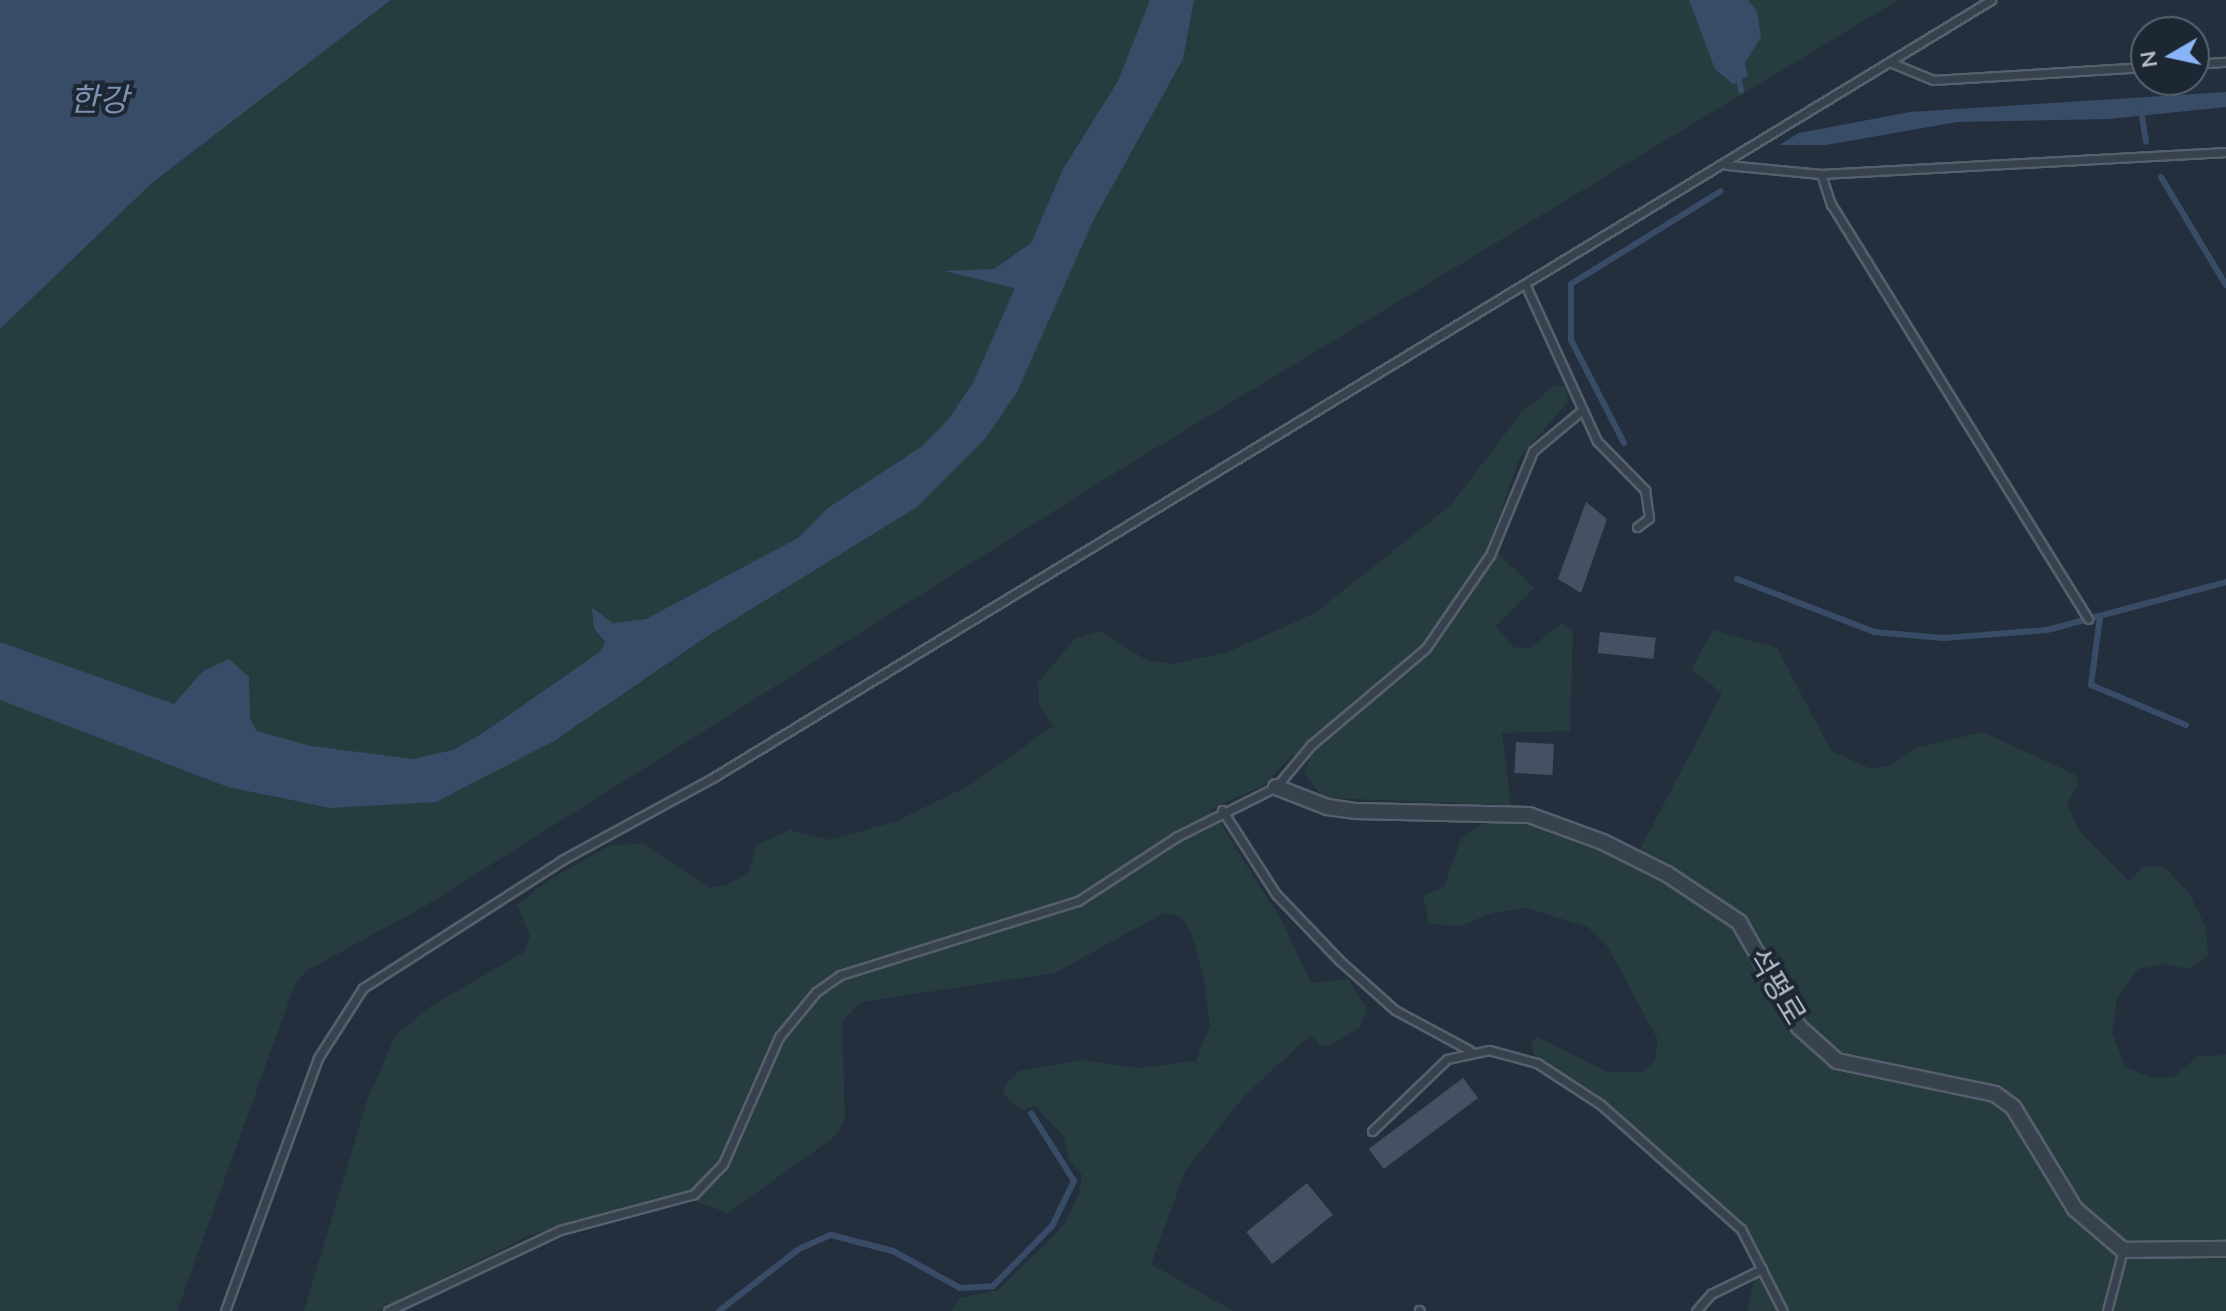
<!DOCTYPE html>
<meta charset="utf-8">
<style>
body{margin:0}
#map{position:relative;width:2226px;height:1311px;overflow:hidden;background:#242f3e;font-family:Mulish,"Noto Sans KR",sans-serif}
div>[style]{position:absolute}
.green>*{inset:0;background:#263c3f}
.water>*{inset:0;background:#394c67}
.stream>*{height:6px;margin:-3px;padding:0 3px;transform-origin:3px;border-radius:3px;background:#394c67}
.building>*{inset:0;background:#455162;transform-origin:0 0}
.roads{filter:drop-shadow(2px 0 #565f6c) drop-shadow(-2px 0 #565f6c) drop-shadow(0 2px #565f6c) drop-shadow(0 -2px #565f6c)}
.service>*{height:7px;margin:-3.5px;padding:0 3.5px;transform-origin:3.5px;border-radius:3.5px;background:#38414e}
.minor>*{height:14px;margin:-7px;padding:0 7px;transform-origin:7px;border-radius:7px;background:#38414e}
span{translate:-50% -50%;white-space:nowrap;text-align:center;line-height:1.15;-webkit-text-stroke:8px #1d2633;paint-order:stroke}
.street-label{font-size:30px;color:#b4bcc9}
.water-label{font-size:32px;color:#7c92b1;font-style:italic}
.north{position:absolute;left:2130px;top:16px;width:80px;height:80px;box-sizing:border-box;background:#1d2633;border:2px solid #59626f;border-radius:50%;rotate:261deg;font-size:22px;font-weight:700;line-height:32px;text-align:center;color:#b4bcc9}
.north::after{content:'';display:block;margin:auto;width:28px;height:36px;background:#8ab4f8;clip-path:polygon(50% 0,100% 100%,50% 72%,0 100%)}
</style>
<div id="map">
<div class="green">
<i style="clip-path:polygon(391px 0,1898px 0,1121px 469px,425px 906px,308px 970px,295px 984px,177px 1311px,0 1311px,0 329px,153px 182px)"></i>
<i style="clip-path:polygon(1555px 385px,1566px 387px,1568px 402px,1520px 457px,1489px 545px,1534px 588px,1495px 626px,1514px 647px,1530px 649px,1562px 622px,1573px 632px,1570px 731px,1502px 733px,1511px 805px,1324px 798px,1304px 774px,1310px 759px,1292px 755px,1264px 785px,1211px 809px,1282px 921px,1311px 983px,1348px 979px,1367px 1010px,1360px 1027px,1336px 1042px,1322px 1047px,1311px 1035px,1244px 1096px,1185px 1171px,1151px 1264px,1233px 1311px,951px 1311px,960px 1298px,998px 1290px,1065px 1224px,1079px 1194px,1082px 1175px,1069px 1160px,1064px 1137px,1035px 1106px,1023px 1111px,1003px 1094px,1007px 1083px,1019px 1071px,1081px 1060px,1139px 1068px,1196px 1061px,1210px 1026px,1204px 977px,1191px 932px,1181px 917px,1164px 913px,1055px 973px,861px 1002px,842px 1021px,845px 1120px,834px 1137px,728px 1213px,676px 1194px,530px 1235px,377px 1311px,304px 1311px,367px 1101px,395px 1036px,431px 1006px,524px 952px,530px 936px,517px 905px,549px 880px,610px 845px,644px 844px,710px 888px,727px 885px,749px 872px,757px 845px,790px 830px,830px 840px,897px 821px,970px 785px,1053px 726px,1039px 704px,1038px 682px,1075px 639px,1100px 631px,1148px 661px,1173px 664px,1228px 652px,1315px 613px,1451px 505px,1521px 413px)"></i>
<i style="clip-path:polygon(1713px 630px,1777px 648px,1831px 751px,1871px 769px,1889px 766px,1915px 748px,1983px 732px,2076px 775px,2078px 785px,2067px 804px,2078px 829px,2129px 882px,2143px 866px,2165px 867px,2190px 895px,2206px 928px,2208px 955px,2188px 969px,2168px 964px,2138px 969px,2117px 999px,2112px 1033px,2125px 1066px,2151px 1078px,2174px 1077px,2198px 1056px,2226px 1055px,2226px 1311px,1747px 1311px,1760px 1253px,1745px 1224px,1605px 1103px,1534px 1056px,1531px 1043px,1538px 1037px,1607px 1072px,1644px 1072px,1655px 1060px,1658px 1040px,1608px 947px,1588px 927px,1527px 908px,1492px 913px,1461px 926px,1429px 924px,1423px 896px,1444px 887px,1461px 839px,1492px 817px,1522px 820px,1633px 863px,1722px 693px,1691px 670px)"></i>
</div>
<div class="water">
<i style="clip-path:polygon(0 0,391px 0,153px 182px,0 329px)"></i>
<i style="clip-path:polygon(1150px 0,1194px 0,1183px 59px,1093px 221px,1017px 392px,986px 438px,917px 507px,709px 635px,554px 741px,436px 802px,330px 808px,228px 787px,0 700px,0 642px,174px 704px,203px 671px,229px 659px,249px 677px,250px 718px,257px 731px,311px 746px,413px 759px,453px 750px,483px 733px,601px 651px,605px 642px,594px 628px,592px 608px,613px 623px,646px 619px,798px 538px,828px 508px,921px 447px,948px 420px,973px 383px,1015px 288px,944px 271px,994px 269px,1031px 243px,1063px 169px,1118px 81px)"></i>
<i style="clip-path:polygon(1689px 0,1748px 0,1757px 11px,1761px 37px,1745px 63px,1748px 76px,1733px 84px,1715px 69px)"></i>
<i style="clip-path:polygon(2226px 92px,2226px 107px,2109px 119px,1957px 122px,1826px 145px,1779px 145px,1799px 133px,1910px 112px)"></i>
</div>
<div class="stream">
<i style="left:1738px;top:75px;width:16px;rotate:79deg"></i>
<i style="left:2141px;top:110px;width:32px;rotate:81deg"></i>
<i style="left:2161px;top:177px;width:126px;rotate:59deg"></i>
<i style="left:1624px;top:443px;width:116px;rotate:-117.2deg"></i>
<i style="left:1571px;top:340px;width:56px;rotate:-90deg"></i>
<i style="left:1571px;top:284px;width:176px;rotate:-31.8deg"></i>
<i style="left:1737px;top:579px;width:147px;rotate:21.1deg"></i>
<i style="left:1874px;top:632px;width:70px;rotate:4.9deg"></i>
<i style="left:1944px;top:638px;width:103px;rotate:-4.4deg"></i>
<i style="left:2047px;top:630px;width:185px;rotate:-15deg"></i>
<i style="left:2100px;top:617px;width:69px;rotate:97.5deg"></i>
<i style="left:2091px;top:685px;width:103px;rotate:22.8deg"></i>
<i style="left:719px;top:1311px;width:101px;rotate:-37.8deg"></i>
<i style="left:799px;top:1249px;width:35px;rotate:-24deg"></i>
<i style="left:831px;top:1235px;width:64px;rotate:14.5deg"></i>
<i style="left:893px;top:1251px;width:77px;rotate:28.9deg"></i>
<i style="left:960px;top:1288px;width:33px;rotate:-3deg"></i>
<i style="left:993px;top:1286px;width:84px;rotate:-45.5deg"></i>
<i style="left:1052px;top:1226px;width:50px;rotate:-63.9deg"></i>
<i style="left:1074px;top:1181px;width:80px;rotate:-122.3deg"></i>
</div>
<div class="building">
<i style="clip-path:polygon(1586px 502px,1607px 519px,1581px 593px,1558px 579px)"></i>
<i style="left:1600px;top:632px;width:56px;height:21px;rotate:6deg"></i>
<i style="left:1516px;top:742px;width:38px;height:31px;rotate:3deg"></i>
<i style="left:1463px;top:1078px;width:25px;height:118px;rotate:53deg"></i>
<i style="left:1307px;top:1183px;width:41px;height:78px;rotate:51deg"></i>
</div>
<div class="roads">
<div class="service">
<i style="left:1892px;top:63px;width:44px;rotate:22.5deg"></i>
<i style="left:1933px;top:80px;width:213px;rotate:-3.5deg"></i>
<i style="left:2194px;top:64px;width:32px;rotate:-4deg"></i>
<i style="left:1727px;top:165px;width:94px;rotate:5.5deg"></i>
<i style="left:1821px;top:174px;width:406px;rotate:-3.1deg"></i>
<i style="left:1821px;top:174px;width:32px;rotate:72deg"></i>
<i style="left:1831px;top:204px;width:488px;rotate:58.2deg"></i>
<i style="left:1526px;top:286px;width:170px;rotate:65.4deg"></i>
<i style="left:1597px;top:441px;width:69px;rotate:45.6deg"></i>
<i style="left:1645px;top:490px;width:28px;rotate:82deg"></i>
<i style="left:1649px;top:518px;width:15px;rotate:143deg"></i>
<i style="left:1222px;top:810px;width:100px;rotate:57.3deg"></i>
<i style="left:1276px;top:894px;width:91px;rotate:46.3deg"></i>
<i style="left:1339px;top:960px;width:75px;rotate:41.8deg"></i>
<i style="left:1395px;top:1010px;width:84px;rotate:28.4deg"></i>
<i style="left:1372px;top:1131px;width:104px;rotate:-43.8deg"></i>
<i style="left:1447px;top:1059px;width:43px;rotate:-12.1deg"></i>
<i style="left:1489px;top:1050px;width:50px;rotate:15.2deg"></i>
<i style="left:1537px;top:1063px;width:75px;rotate:33.1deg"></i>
<i style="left:1600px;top:1104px;width:188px;rotate:41.6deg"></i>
<i style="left:1741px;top:1229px;width:92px;rotate:62.9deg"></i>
<i style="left:1419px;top:1310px;width:1px;rotate:45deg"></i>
<i style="left:225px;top:1311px;width:270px;rotate:-69.8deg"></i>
<i style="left:318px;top:1058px;width:83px;rotate:-57.3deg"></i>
<i style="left:363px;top:988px;width:237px;rotate:-32.7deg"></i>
<i style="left:562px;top:860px;width:173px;rotate:-28.6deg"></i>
<i style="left:714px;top:777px;width:1495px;rotate:-31.32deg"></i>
<i style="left:388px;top:1311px;width:190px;rotate:-25.2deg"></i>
<i style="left:560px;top:1230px;width:139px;rotate:-15deg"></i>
<i style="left:694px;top:1194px;width:42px;rotate:-46deg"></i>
<i style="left:723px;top:1164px;width:139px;rotate:-66.2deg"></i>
<i style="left:779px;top:1037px;width:58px;rotate:-50.6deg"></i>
<i style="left:816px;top:992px;width:29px;rotate:-35deg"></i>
<i style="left:840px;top:975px;width:249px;rotate:-17.3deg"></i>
<i style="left:1078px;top:901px;width:117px;rotate:-33.1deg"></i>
<i style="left:1176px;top:837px;width:112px;rotate:-26.6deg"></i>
<i style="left:1276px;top:787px;width:55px;rotate:-50.2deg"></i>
<i style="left:1311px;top:745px;width:150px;rotate:-40.1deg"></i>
<i style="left:1426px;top:648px;width:113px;rotate:-55.5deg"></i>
<i style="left:1490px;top:555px;width:113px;rotate:-67.5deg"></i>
<i style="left:1533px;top:451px;width:64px;rotate:-39.9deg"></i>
<i style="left:1696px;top:1311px;width:23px;rotate:-49deg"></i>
<i style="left:1711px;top:1294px;width:57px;rotate:-26.1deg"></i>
<i style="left:2107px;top:1311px;width:63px;rotate:-75.3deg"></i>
</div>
<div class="minor">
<i style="left:1276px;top:787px;width:55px;rotate:21.4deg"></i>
<i style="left:1327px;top:807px;width:30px;rotate:8deg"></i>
<i style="left:1357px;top:811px;width:172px;rotate:1.3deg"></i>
<i style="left:1529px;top:815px;width:79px;rotate:20deg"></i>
<i style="left:1603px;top:842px;width:72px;rotate:26.6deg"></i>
<i style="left:1667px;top:874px;width:87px;rotate:33.7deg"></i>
<i style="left:1739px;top:922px;width:121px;rotate:60.3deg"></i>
<i style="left:1799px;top:1027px;width:51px;rotate:41.8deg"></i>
<i style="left:1837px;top:1061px;width:161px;rotate:11.8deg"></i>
<i style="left:1995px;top:1094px;width:22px;rotate:36deg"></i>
<i style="left:2013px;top:1107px;width:119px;rotate:58.7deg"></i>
<i style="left:2075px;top:1209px;width:63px;rotate:40.5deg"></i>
<i style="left:2123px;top:1250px;width:103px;rotate:-0.6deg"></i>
</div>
</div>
<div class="street-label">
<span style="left:1777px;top:986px;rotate:59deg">석평로</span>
</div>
<div class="water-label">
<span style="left:99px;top:99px">한강</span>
</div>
<div class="north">N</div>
</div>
